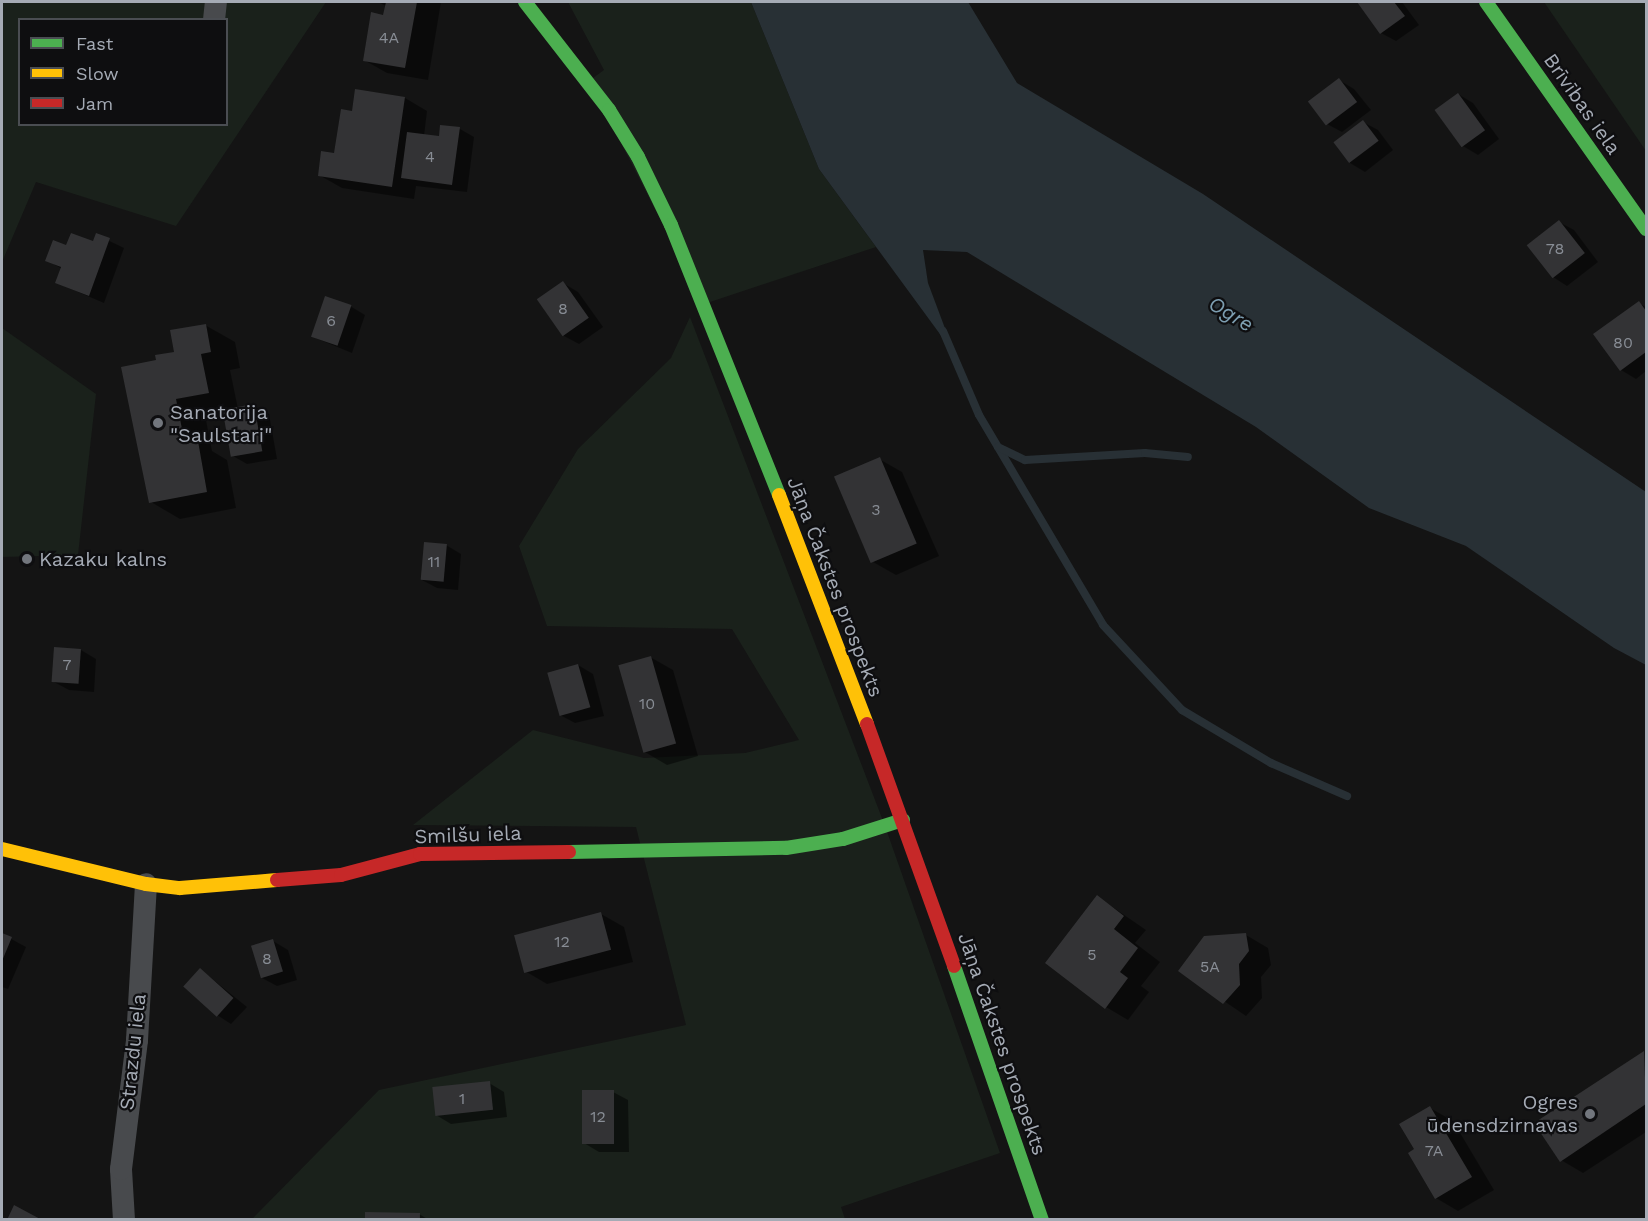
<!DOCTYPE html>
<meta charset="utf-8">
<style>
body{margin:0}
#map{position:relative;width:1648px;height:1221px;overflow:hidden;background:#141414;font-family:"Work Sans",sans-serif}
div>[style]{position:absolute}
.green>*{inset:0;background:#1a211b}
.water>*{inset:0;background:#283035}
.shadow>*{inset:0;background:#0007}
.stream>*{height:8px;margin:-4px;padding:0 4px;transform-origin:4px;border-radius:4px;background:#283035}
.building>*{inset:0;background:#333335;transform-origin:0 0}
.street>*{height:22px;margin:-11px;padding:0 11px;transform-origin:11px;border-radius:11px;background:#484a4d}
.fast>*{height:14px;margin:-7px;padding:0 7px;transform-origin:7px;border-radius:7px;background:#4caf50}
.slow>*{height:14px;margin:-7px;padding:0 7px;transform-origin:7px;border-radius:7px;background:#ffc107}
.jam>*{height:14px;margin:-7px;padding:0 7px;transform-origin:7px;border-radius:7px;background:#c62828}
.dots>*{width:16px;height:16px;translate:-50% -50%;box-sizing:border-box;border:3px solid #0e0e10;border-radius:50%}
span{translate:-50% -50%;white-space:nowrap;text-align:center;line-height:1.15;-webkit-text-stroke:4.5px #0e0e10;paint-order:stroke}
.number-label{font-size:16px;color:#888d95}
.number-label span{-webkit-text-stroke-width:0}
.street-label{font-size:20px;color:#a5abb5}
.poi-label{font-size:20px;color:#a5abb5}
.left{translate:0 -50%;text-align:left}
.right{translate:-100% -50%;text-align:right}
.water-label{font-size:21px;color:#7c9db0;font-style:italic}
.frame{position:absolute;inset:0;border:3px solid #a5abb5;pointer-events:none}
.legend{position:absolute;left:18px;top:18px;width:210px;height:108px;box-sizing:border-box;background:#0e0e10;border:2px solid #4a4d52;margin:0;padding:8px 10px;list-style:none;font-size:18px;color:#a5abb5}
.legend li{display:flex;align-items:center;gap:12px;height:30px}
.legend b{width:30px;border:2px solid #4a4d52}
</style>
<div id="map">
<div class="green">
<i style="clip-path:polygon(evenodd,2px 2px,326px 2px,176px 226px,36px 182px,2px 262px,2px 2px,20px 20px,226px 20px,226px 124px,20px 124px,20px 20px)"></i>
<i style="clip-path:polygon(568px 2px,751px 2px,819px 169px,876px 247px,704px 304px,589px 81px,604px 70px)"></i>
<i style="clip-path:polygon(1544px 2px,1646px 2px,1646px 151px)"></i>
<i style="clip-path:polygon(690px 317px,885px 826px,1000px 1153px,841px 1207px,845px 1219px,251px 1220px,379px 1090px,686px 1025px,636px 827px,413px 825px,533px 730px,644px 758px,745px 753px,799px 740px,732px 629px,547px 626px,519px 546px,578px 449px,671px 358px)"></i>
<i style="clip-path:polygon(2px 328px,96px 394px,78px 555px,2px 557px)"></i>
</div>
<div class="water">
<i style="clip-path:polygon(751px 2px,968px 2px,1017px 83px,1203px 194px,1646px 492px,1646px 665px,1614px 648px,1466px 546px,1369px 508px,1256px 427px,967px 252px,923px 250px,928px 283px,949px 339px,945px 341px,819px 169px)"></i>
</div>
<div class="shadow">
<i style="clip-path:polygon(378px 2px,441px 2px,428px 80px,387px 73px,364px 60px,385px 17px,386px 6px)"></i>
<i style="clip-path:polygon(1359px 2px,1402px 2px,1419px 25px,1396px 41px,1381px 33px)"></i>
<i style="clip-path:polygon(1339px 80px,1354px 89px,1371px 110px,1342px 132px,1327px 124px)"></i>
<i style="clip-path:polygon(357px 91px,405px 98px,427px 111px,424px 136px,440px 138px,460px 129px,474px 137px,467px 192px,416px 186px,414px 199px,342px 188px,319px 175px,335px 155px,353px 112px)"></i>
<i style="clip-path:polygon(1458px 94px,1473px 103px,1499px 139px,1478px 155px,1463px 146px)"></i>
<i style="clip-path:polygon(1363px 122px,1378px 130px,1393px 150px,1365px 172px,1350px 163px,1335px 143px)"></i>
<i style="clip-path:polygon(1559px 222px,1574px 230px,1598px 262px,1567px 286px,1553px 277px)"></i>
<i style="clip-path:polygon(97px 235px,124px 248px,104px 303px,57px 283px,62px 269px,47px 260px,67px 247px,94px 243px)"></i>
<i style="clip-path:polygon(563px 283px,578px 292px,603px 327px,579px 344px,564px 336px)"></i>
<i style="clip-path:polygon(1639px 303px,1646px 307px,1646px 371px,1636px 379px,1621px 370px)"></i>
<i style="clip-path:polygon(350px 306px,365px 315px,352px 353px,313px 337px)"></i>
<i style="clip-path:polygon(205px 325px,235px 342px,240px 368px,230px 370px,238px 409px,254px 406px,269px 414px,277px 459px,247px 464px,233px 456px,225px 412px,205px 415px,212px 451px,227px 460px,236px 508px,180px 519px,151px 502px,158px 362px,176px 353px)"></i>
<i style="clip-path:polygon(879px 459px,902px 472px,939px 556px,896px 575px,873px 562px)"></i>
<i style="clip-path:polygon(446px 545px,461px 554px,458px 590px,437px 588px,422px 580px)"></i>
<i style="clip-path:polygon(81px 650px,96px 659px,94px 692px,69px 690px,54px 682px)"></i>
<i style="clip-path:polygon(650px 657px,673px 670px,698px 756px,667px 765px,645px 752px)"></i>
<i style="clip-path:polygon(578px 665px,593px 674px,604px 716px,575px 723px,560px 715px)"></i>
<i style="clip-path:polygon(1098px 897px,1146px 930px,1135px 943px,1160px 962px,1141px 986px,1149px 992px,1128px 1020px,1106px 1007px)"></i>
<i style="clip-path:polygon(601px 914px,624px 927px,633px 962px,547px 984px,525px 971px)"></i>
<i style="clip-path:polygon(2px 934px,26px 947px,8px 989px,2px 987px)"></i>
<i style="clip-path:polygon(1246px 935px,1268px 948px,1271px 965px,1261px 977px,1262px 998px,1246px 1016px,1180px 971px)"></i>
<i style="clip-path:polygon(273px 941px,288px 950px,297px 980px,277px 986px,262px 978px)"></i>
<i style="clip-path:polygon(201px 970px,247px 1007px,231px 1024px,217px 1015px)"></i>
<i style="clip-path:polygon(1644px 1052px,1646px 1132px,1583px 1173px,1561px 1160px)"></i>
<i style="clip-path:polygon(489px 1083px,504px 1092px,507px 1117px,451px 1124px,436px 1115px)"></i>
<i style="clip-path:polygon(613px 1092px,628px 1100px,629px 1152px,599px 1152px,584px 1143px)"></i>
<i style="clip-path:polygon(1430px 1108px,1453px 1121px,1494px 1190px,1458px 1211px,1436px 1198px,1416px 1150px)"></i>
<i style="clip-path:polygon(419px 1214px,429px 1220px,366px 1220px)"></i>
</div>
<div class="stream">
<i style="left:943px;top:331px;width:91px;rotate:66.8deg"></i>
<i style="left:979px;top:415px;width:244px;rotate:59.4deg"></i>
<i style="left:1103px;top:625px;width:116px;rotate:47.1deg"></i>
<i style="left:1182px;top:710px;width:104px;rotate:30.8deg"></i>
<i style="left:1271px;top:763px;width:83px;rotate:23.5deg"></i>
<i style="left:998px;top:447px;width:30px;rotate:26deg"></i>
<i style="left:1025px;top:460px;width:120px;rotate:-3.3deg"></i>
<i style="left:1145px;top:453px;width:43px;rotate:5.3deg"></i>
</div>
<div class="building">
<i style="clip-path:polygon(386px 2px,417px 2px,405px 68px,363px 61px,371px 12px,383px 15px)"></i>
<i style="clip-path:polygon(1357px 2px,1394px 2px,1405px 16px,1380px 34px)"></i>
<i style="left:1339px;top:78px;width:30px;height:39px;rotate:53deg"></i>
<i style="clip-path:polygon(355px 89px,405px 97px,392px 187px,318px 176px,321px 151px,334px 153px,341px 109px,352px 111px)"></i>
<i style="left:1458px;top:93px;width:46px;height:29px;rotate:54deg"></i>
<i style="left:1363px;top:120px;width:26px;height:37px;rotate:53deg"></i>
<i style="clip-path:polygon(440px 125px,460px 127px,452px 185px,401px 178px,407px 132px,439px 136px)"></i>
<i style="left:1559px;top:220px;width:42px;height:41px;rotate:52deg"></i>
<i style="clip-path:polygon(71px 233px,93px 241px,96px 233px,110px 238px,89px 296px,55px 283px,61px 267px,45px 261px,53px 240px,66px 245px)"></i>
<i style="left:563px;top:281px;width:45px;height:32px;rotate:55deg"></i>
<i style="left:325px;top:296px;width:28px;height:43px;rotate:19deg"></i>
<i style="clip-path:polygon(1639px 301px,1646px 311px,1646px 352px,1620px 371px,1593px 334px)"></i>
<i style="clip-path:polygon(206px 324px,211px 352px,201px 354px,209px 393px,176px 399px,185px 444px,198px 441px,207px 492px,149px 503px,121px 367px,156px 360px,155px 355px,174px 352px,170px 330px)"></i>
<i style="left:254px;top:404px;width:48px;height:32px;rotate:80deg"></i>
<i style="left:880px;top:457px;width:94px;height:50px;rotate:67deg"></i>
<i style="left:424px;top:542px;width:23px;height:38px;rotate:5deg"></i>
<i style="left:54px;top:647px;width:27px;height:35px;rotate:4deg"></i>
<i style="left:651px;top:656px;width:91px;height:34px;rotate:74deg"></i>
<i style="left:578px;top:664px;width:45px;height:32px;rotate:74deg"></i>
<i style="clip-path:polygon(1097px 895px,1124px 916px,1114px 929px,1138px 948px,1120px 972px,1128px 978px,1105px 1009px,1045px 963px)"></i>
<i style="left:601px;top:912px;width:39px;height:90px;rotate:75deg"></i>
<i style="clip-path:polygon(2px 933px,12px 937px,2px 961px)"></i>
<i style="clip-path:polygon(1246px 933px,1249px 951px,1239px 964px,1240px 985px,1223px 1004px,1178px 971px,1204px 936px)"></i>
<i style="left:273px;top:939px;width:34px;height:23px;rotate:73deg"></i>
<i style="left:200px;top:968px;width:45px;height:25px;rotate:42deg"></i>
<i style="clip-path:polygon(1644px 1051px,1646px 1104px,1560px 1162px,1534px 1123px)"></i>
<i style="left:490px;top:1081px;width:29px;height:58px;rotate:84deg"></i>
<i style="left:614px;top:1090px;width:54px;height:32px;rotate:90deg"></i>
<i style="clip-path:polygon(1430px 1106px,1472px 1177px,1435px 1199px,1408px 1153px,1414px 1149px,1399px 1124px)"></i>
<i style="clip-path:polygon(14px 1205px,42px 1220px,7px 1220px)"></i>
<i style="left:365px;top:1212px;width:55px;height:8px;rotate:1deg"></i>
</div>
<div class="street">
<i style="left:214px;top:20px;width:18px;rotate:-84deg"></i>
<i style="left:124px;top:1220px;width:51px;rotate:-93.4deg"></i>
<i style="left:121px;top:1169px;width:130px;rotate:-82.9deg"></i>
<i style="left:137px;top:1040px;width:156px;rotate:-86.7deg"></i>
</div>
<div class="fast">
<i style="left:525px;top:2px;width:137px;rotate:52.1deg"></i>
<i style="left:609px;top:110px;width:55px;rotate:58.3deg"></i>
<i style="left:638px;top:157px;width:76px;rotate:64.1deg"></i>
<i style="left:671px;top:225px;width:291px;rotate:68.2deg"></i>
<i style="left:1486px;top:2px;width:278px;rotate:54.8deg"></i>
<i style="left:569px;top:852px;width:217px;rotate:-1.1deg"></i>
<i style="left:786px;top:848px;width:58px;rotate:-9deg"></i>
<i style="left:843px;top:839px;width:63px;rotate:-17.6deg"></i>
<i style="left:954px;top:966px;width:269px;rotate:70.9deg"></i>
</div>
<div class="slow">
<i style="left:779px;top:495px;width:245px;rotate:69deg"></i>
<i style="left:2px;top:849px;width:148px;rotate:13.7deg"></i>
<i style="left:146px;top:884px;width:34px;rotate:7deg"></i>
<i style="left:180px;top:888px;width:97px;rotate:-4.7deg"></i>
</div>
<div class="jam">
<i style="left:867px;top:724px;width:257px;rotate:70.2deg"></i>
<i style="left:277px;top:880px;width:64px;rotate:-4.5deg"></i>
<i style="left:341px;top:875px;width:82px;rotate:-14.9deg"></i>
<i style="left:420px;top:854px;width:149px;rotate:-0.8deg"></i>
</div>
<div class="dots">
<i style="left:158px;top:423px;background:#72767d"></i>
<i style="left:27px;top:559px;background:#72767d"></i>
<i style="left:1590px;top:1114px;background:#72767d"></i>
</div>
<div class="number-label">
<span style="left:389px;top:38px">4A</span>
<span style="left:430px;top:157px">4</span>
<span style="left:1555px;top:249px">78</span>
<span style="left:563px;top:309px">8</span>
<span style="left:331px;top:321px">6</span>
<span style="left:1623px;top:343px">80</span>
<span style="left:876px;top:510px">3</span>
<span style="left:434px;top:562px">11</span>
<span style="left:67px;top:665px">7</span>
<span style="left:647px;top:704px">10</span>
<span style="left:562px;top:942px">12</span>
<span style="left:1092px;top:955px">5</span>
<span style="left:267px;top:959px">8</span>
<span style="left:1210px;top:967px">5A</span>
<span style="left:462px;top:1099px">1</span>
<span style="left:598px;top:1117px">12</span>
<span style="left:1434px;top:1151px">7A</span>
</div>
<div class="street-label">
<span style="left:1582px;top:104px;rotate:55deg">Brīvības iela</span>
<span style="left:835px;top:587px;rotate:69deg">Jāņa Čakstes prospekts</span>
<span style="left:468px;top:835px;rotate:-2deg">Smilšu iela</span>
<span style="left:1002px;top:1044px;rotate:71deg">Jāņa Čakstes prospekts</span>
<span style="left:133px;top:1052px;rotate:-84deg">Strazdu iela</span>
</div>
<div class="poi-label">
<span class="left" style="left:170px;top:424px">Sanatorija<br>"Saulstari"</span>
<span class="left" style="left:39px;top:559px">Kazaku kalns</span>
<span class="right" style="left:1578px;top:1114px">Ogres<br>ūdensdzirnavas</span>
</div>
<div class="water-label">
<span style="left:1231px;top:314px;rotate:31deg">Ogre</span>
</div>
<div class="frame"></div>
<ul class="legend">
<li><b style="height:8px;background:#4caf50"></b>Fast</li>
<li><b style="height:8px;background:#ffc107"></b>Slow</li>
<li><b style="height:8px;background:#c62828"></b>Jam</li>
</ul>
</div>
